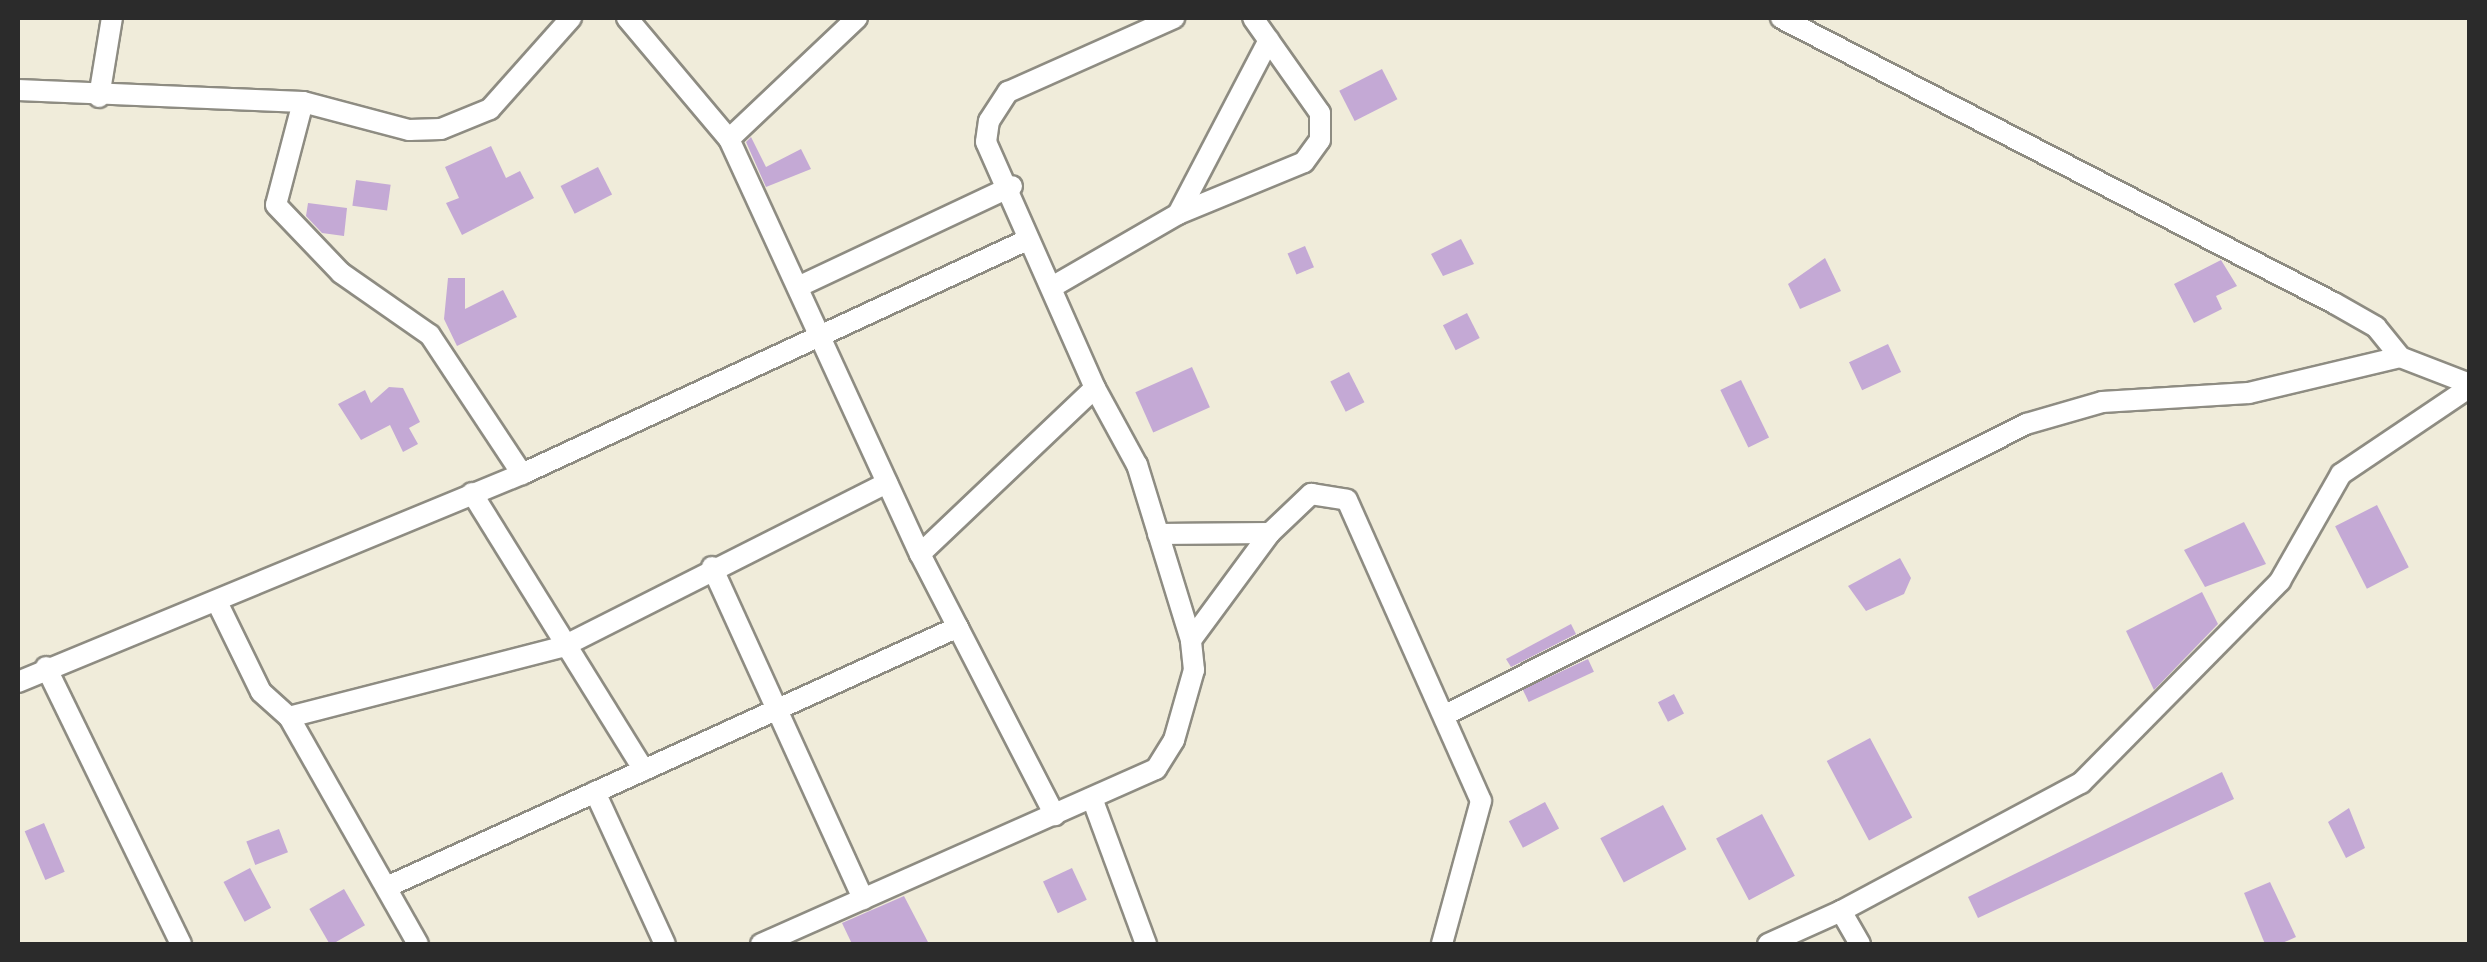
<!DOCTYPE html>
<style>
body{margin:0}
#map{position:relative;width:2487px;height:962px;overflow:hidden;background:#f0ecda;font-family:Delius,sans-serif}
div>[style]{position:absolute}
.building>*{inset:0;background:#c4a9d5;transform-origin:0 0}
.roads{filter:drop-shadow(2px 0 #8e8c82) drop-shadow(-2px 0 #8e8c82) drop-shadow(0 2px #8e8c82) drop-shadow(0 -2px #8e8c82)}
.minor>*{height:20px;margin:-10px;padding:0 10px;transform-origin:10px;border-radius:10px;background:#fff}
span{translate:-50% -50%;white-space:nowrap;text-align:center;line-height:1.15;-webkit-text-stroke:8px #f6f6f2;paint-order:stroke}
.frame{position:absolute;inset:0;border:20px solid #2b2b2b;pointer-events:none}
</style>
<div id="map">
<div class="building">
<i style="left:1382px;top:69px;width:34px;height:48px;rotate:63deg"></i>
<i style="clip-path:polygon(751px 137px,766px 167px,801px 149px,811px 169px,766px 187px,746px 142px)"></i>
<i style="clip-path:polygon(491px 146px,506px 178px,520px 171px,534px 198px,462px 235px,446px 203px,459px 198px,445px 167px)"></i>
<i style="left:598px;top:167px;width:31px;height:42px;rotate:63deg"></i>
<i style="left:356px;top:180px;width:35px;height:26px;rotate:8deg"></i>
<i style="clip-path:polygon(308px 203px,347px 208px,344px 236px,322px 233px,306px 216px)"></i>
<i style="clip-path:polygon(1461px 239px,1474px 264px,1443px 276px,1431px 254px)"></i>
<i style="left:1305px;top:246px;width:23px;height:19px;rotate:67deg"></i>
<i style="clip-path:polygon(1825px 258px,1841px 291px,1800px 309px,1788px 284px)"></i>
<i style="clip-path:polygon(2221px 260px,2237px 286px,2216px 296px,2222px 309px,2194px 323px,2174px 284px)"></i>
<i style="clip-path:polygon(448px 278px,465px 278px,465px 309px,503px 290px,517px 317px,457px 346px,444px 319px)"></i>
<i style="left:1467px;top:313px;width:28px;height:27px;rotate:63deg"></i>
<i style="left:1888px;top:344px;width:31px;height:43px;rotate:65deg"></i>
<i style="left:1192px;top:367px;width:44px;height:62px;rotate:66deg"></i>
<i style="left:1349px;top:372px;width:34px;height:21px;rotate:63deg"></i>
<i style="left:1741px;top:380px;width:64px;height:23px;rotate:64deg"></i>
<i style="clip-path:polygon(389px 387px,403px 388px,420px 422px,409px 428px,418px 444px,403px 452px,390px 425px,361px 440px,338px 404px,365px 390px,371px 403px)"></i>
<i style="left:2377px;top:505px;width:70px;height:47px;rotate:63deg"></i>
<i style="clip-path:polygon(2244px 522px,2266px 564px,2205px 587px,2184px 550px)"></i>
<i style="clip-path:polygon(1900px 558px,1911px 578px,1904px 594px,1866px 611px,1848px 586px)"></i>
<i style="clip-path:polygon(2202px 592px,2218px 624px,2154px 690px,2126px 631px)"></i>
<i style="clip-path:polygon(1571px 624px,1576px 634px,1511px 667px,1506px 659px)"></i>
<i style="left:1588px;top:659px;width:14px;height:72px;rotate:65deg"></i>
<i style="left:1674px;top:694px;width:22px;height:18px;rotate:63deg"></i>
<i style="left:1870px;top:738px;width:90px;height:49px;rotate:62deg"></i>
<i style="clip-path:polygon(2222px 772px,2234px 799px,1978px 918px,1968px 897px)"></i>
<i style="left:1545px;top:802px;width:30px;height:41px;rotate:62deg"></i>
<i style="left:1663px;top:805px;width:50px;height:71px;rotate:62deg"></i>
<i style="clip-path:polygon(2349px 808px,2365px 848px,2346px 858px,2328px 822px)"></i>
<i style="left:1762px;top:814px;width:70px;height:52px;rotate:62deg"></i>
<i style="left:44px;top:823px;width:53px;height:21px;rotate:67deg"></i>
<i style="left:279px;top:829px;width:25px;height:35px;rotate:69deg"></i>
<i style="left:250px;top:868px;width:45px;height:30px;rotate:62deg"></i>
<i style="left:1072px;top:868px;width:35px;height:32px;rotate:65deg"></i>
<i style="clip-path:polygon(2270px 882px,2296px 937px,2280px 944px,2265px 944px,2244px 893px)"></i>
<i style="left:344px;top:889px;width:42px;height:40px;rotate:60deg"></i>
<i style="clip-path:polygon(904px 896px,929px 944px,852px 944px,842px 923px)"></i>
</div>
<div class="roads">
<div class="minor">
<i style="left:627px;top:18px;width:158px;rotate:49.9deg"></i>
<i style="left:857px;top:18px;width:176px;rotate:136.6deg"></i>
<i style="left:729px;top:139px;width:457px;rotate:65.3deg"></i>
<i style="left:920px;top:554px;width:294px;rotate:62.7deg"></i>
<i style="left:1781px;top:18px;width:622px;rotate:27.27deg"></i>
<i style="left:2334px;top:303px;width:48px;rotate:29.7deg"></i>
<i style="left:2376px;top:327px;width:38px;rotate:51deg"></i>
<i style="left:2400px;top:357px;width:75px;rotate:21.1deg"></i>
<i style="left:18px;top:90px;width:285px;rotate:2.4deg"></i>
<i style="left:303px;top:102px;width:110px;rotate:14.8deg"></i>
<i style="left:409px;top:130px;width:32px;rotate:-2deg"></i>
<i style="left:441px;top:129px;width:53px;rotate:-22.2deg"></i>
<i style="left:490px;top:109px;width:122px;rotate:-48.3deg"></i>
<i style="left:99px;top:97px;width:80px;rotate:-80.7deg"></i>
<i style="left:303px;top:102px;width:106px;rotate:104.7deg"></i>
<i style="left:276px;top:205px;width:94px;rotate:46.3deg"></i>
<i style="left:341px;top:273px;width:108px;rotate:34.9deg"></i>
<i style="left:430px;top:335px;width:167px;rotate:56.5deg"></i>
<i style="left:1178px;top:214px;width:196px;rotate:-62.4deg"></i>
<i style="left:802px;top:285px;width:232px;rotate:-25.2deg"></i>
<i style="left:1052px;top:287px;width:146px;rotate:-30.1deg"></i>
<i style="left:1178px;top:214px;width:136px;rotate:-22.4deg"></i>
<i style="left:1304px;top:162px;width:27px;rotate:-54deg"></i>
<i style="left:1320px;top:140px;width:27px;rotate:-90deg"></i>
<i style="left:1320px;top:113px;width:116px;rotate:-125.2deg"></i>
<i style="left:472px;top:493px;width:326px;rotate:58.2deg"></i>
<i style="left:1158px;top:534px;width:112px;rotate:-0.5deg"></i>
<i style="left:920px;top:554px;width:241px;rotate:-43.5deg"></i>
<i style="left:1095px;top:388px;width:269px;rotate:-113.9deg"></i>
<i style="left:986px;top:142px;width:21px;rotate:-82deg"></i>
<i style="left:989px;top:121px;width:35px;rotate:-57deg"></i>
<i style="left:1008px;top:92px;width:182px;rotate:-24deg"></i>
<i style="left:712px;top:567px;width:365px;rotate:65.5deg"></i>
<i style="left:217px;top:602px;width:100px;rotate:63.9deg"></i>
<i style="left:261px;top:692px;width:38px;rotate:42deg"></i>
<i style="left:289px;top:717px;width:261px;rotate:60.4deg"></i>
<i style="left:1191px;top:640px;width:133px;rotate:-53.6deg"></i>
<i style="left:1270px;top:533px;width:57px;rotate:-43.6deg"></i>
<i style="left:1311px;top:494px;width:36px;rotate:9deg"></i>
<i style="left:1347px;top:500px;width:329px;rotate:66deg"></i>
<i style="left:1481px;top:801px;width:148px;rotate:105.3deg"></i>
<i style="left:46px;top:667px;width:308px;rotate:64deg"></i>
<i style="left:18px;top:682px;width:545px;rotate:-22.43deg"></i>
<i style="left:522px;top:474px;width:557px;rotate:-24.86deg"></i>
<i style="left:1447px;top:714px;width:648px;rotate:-26.6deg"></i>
<i style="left:2026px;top:424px;width:79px;rotate:-16.1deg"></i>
<i style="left:2102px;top:402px;width:147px;rotate:-3.5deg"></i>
<i style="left:2249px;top:393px;width:155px;rotate:-13.4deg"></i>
<i style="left:289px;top:717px;width:282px;rotate:-14.4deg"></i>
<i style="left:562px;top:647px;width:364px;rotate:-26.8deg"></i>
<i style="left:595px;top:792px;width:167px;rotate:65.3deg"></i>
<i style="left:1092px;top:798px;width:156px;rotate:69.7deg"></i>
<i style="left:389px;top:886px;width:625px;rotate:-24.47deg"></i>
<i style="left:761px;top:944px;width:432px;rotate:-23.9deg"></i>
<i style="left:1156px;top:769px;width:34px;rotate:-58deg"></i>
<i style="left:1174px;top:740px;width:73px;rotate:-74.1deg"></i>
<i style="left:1194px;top:670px;width:30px;rotate:-96deg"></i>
<i style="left:1191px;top:640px;width:183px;rotate:-107.1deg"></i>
<i style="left:1137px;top:465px;width:88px;rotate:-118.6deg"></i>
<i style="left:1768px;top:944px;width:80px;rotate:-24.3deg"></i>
<i style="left:1860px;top:944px;width:38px;rotate:-120deg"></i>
<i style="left:1841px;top:911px;width:272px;rotate:-28.1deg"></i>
<i style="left:2081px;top:783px;width:284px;rotate:-45.4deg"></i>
<i style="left:2280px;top:581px;width:123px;rotate:-60.3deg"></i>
<i style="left:2341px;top:474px;width:156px;rotate:-34deg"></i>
</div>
</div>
<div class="frame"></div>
</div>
